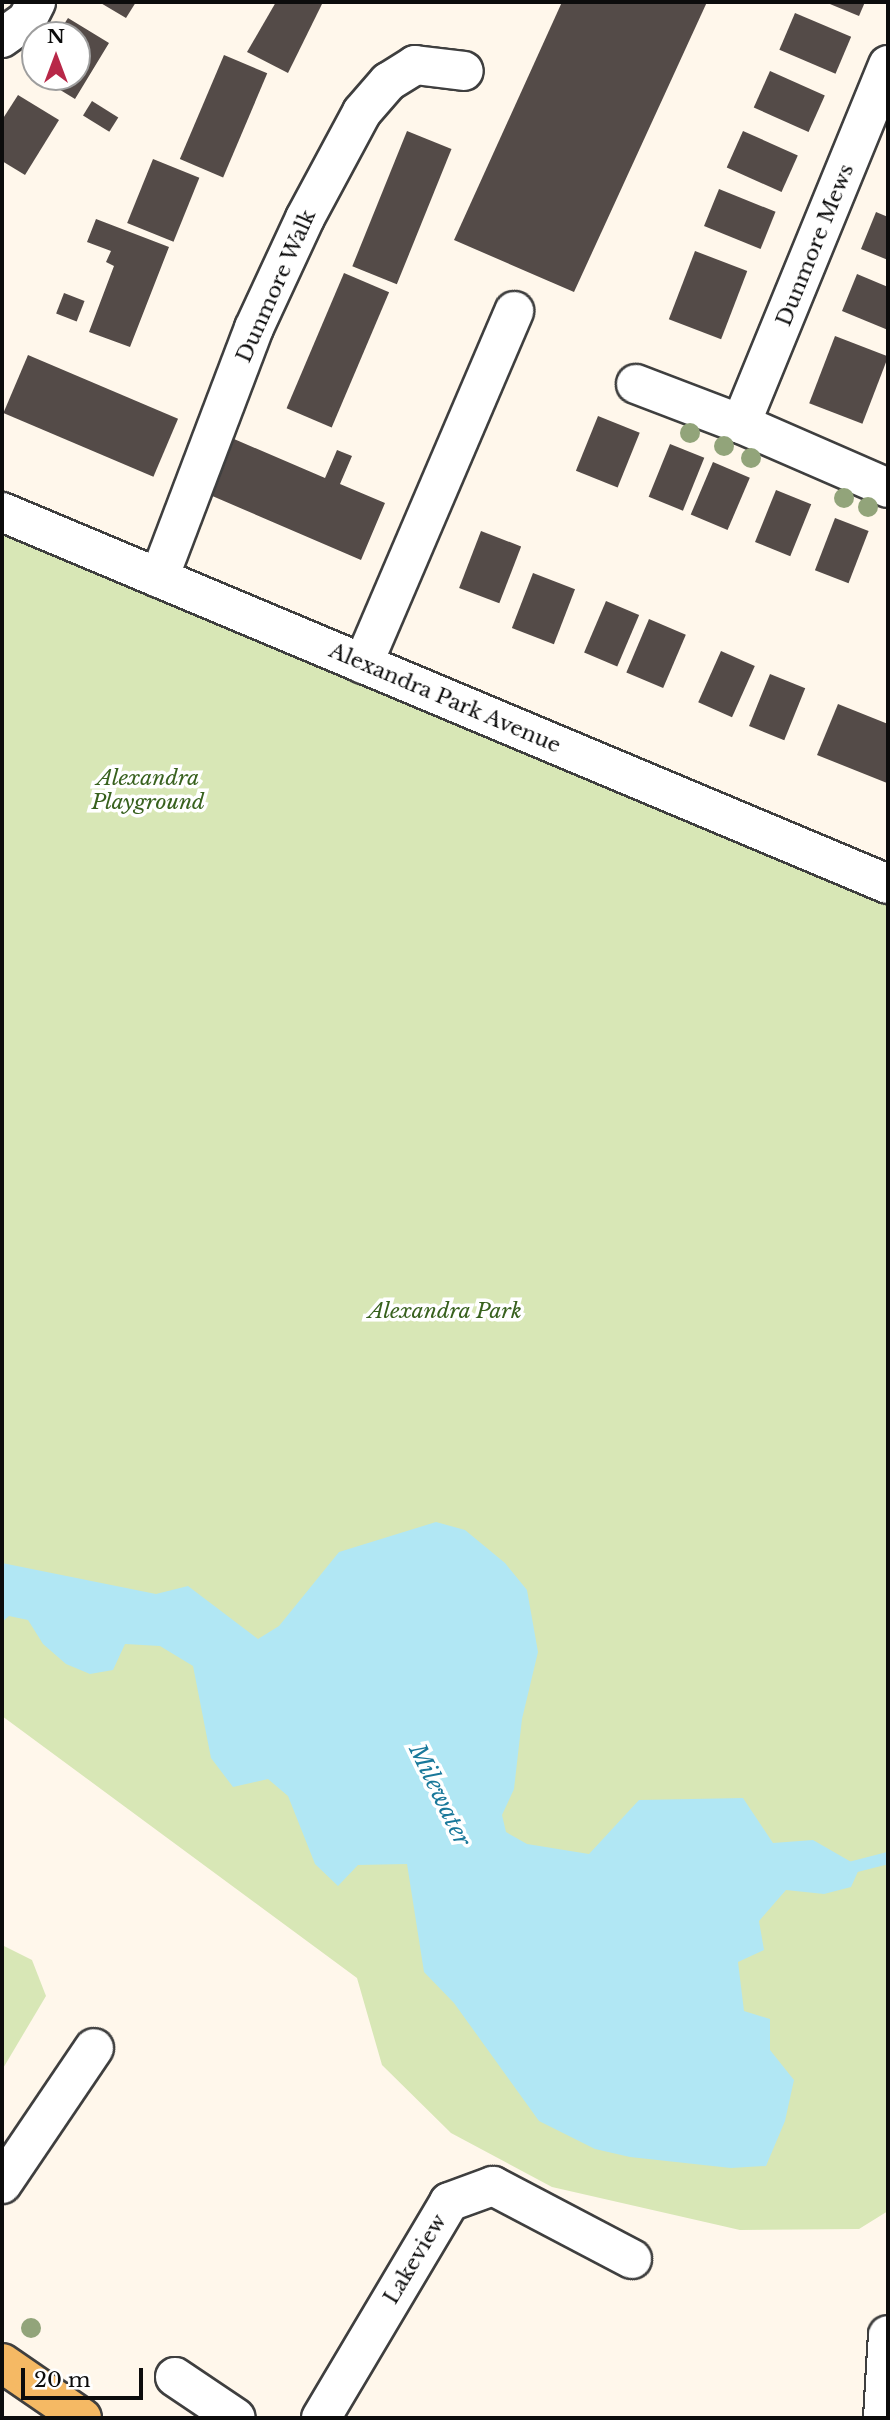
<!DOCTYPE html>
<style>
body{margin:0}
#map{position:relative;width:890px;height:2420px;overflow:hidden;background:#fff7eb;font-family:"Libre Baskerville",serif}
div>[style]{position:absolute}
.green>*{inset:0;background:#d8e7b6}
.water>*{inset:0;background:#b1e7f4}
.stream>*{height:12px;margin:-6px;padding:0 6px;transform-origin:6px;border-radius:6px;background:#b1e7f4}
.building>*{inset:0;background:#544b48;transform-origin:0 0}
.roads{filter:drop-shadow(2px 0 #3f3f3f) drop-shadow(-2px 0 #3f3f3f) drop-shadow(0 2px #3f3f3f) drop-shadow(0 -2px #3f3f3f)}
.minor>*{height:38px;margin:-19px;padding:0 19px;transform-origin:19px;border-radius:19px;background:#fff}
.major>*{height:38px;margin:-19px;padding:0 19px;transform-origin:19px;border-radius:19px;background:#f5b964}
.trees>*{width:20px;height:20px;margin:-10px;border-radius:50%;background:#92a47a}
span{translate:-50% -50%;white-space:nowrap;text-align:center;line-height:1.15;-webkit-text-stroke:7px #fff;paint-order:stroke}
.street-label{font-size:21px;color:#0c0c0c}
.park-label{font-size:21px;color:#38611e;font-style:italic}
.water-label{font-size:23px;color:#19789a;font-style:italic}
.frame{position:absolute;inset:0;border:4px solid #0c0c0c;pointer-events:none}
.north{position:absolute;left:21px;top:21px;width:70px;height:70px;box-sizing:border-box;background:#fff;border:2px solid #9e9e9e;border-radius:50%;rotate:0deg;font-size:19px;font-weight:700;line-height:28px;text-align:center;color:#0c0c0c}
.north::after{content:'';display:block;margin:auto;width:24px;height:32px;background:#b82848;clip-path:polygon(50% 0,100% 100%,50% 72%,0 100%)}
.scale{position:absolute;left:21px;top:2368px;width:122px;height:32px;box-sizing:border-box;border:4px solid #0c0c0c;border-top:0;padding-left:9px;font-size:21px;line-height:24px;white-space:nowrap;color:#0c0c0c;-webkit-text-stroke:5px #fff;paint-order:stroke}
</style>
<div id="map">
<div class="green">
<i style="clip-path:polygon(2px 530px,888px 906px,888px 2211px,859px 2229px,740px 2230px,552px 2187px,451px 2133px,382px 2065px,357px 1978px,2px 1716px)"></i>
<i style="clip-path:polygon(2px 1945px,32px 1960px,46px 1996px,2px 2070px)"></i>
</div>
<div class="water">
<i style="clip-path:polygon(436px 1522px,465px 1530px,505px 1563px,527px 1590px,538px 1652px,522px 1719px,514px 1789px,502px 1815px,506px 1832px,527px 1844px,589px 1854px,639px 1800px,743px 1798px,773px 1843px,813px 1840px,860px 1867px,851px 1887px,824px 1894px,786px 1890px,759px 1921px,764px 1950px,738px 1962px,744px 2011px,770px 2019px,770px 2050px,794px 2080px,785px 2121px,766px 2166px,731px 2168px,630px 2157px,595px 2149px,539px 2121px,454px 2003px,424px 1972px,407px 1864px,358px 1865px,338px 1886px,315px 1864px,288px 1796px,268px 1779px,233px 1787px,211px 1758px,193px 1666px,160px 1646px,125px 1644px,113px 1670px,90px 1674px,66px 1664px,43px 1644px,28px 1620px,9px 1616px,2px 1622px,2px 1563px,156px 1594px,188px 1586px,258px 1639px,279px 1626px,339px 1552px)"></i>
</div>
<div class="stream">
<i style="left:845px;top:1869px;width:44px;rotate:-14.3deg"></i>
</div>
<div class="building">
<i style="clip-path:polygon(99px 2px,136px 2px,126px 18px)"></i>
<i style="clip-path:polygon(276px 2px,323px 2px,288px 73px,247px 52px)"></i>
<i style="clip-path:polygon(562px 2px,707px 2px,574px 292px,454px 240px)"></i>
<i style="clip-path:polygon(825px 2px,865px 2px,859px 16px)"></i>
<i style="left:795px;top:13px;width:61px;height:40px;rotate:23deg"></i>
<i style="clip-path:polygon(68px 18px,109px 43px,75px 99px,39px 77px,77px 77px,77px 35px,57px 35px)"></i>
<i style="left:224px;top:55px;width:47px;height:113px;rotate:23deg"></i>
<i style="left:770px;top:71px;width:60px;height:40px;rotate:24deg"></i>
<i style="clip-path:polygon(18px 95px,59px 120px,25px 175px,2px 161px,2px 120px)"></i>
<i style="left:92px;top:101px;width:31px;height:17px;rotate:32deg"></i>
<i style="left:407px;top:131px;width:48px;height:146px;rotate:22deg"></i>
<i style="left:743px;top:131px;width:60px;height:40px;rotate:24deg"></i>
<i style="left:153px;top:159px;width:50px;height:69px;rotate:22deg"></i>
<i style="left:719px;top:189px;width:61px;height:40px;rotate:22deg"></i>
<i style="clip-path:polygon(876px 212px,888px 217px,888px 260px,861px 249px)"></i>
<i style="clip-path:polygon(96px 219px,169px 247px,130px 347px,89px 332px,114px 266px,106px 262px,111px 251px,87px 242px)"></i>
<i style="left:695px;top:251px;width:56px;height:73px;rotate:21deg"></i>
<i style="left:344px;top:273px;width:49px;height:147px;rotate:23deg"></i>
<i style="clip-path:polygon(857px 274px,888px 287px,888px 330px,842px 311px)"></i>
<i style="left:64px;top:293px;width:22px;height:22px;rotate:21deg"></i>
<i style="left:835px;top:336px;width:57px;height:72px;rotate:21deg"></i>
<i style="left:28px;top:355px;width:163px;height:63px;rotate:23deg"></i>
<i style="left:598px;top:416px;width:45px;height:59px;rotate:22deg"></i>
<i style="clip-path:polygon(234px 439px,325px 478px,337px 450px,352px 456px,340px 484px,385px 503px,361px 560px,210px 495px)"></i>
<i style="left:670px;top:444px;width:37px;height:57px;rotate:22deg"></i>
<i style="left:713px;top:462px;width:40px;height:57px;rotate:23deg"></i>
<i style="left:776px;top:490px;width:38px;height:56px;rotate:22deg"></i>
<i style="left:835px;top:518px;width:36px;height:56px;rotate:21deg"></i>
<i style="left:481px;top:531px;width:43px;height:61px;rotate:21deg"></i>
<i style="left:533px;top:573px;width:45px;height:59px;rotate:21deg"></i>
<i style="left:606px;top:601px;width:36px;height:56px;rotate:23deg"></i>
<i style="left:649px;top:619px;width:40px;height:58px;rotate:23deg"></i>
<i style="left:721px;top:651px;width:37px;height:56px;rotate:24deg"></i>
<i style="left:770px;top:674px;width:38px;height:56px;rotate:22deg"></i>
<i style="clip-path:polygon(838px 704px,888px 724px,887px 783px,817px 755px)"></i>
</div>
<div class="roads">
<div class="minor">
<i style="left:2px;top:38px;width:31px;rotate:-36deg"></i>
<i style="left:27px;top:20px;width:20px;rotate:-63deg"></i>
<i style="left:888px;top:65px;width:388px;rotate:112.3deg"></i>
<i style="left:741px;top:424px;width:160px;rotate:23.5deg"></i>
<i style="left:636px;top:384px;width:112px;rotate:20.9deg"></i>
<i style="left:2px;top:512px;width:961px;rotate:22.78deg"></i>
<i style="left:159px;top:578px;width:267px;rotate:-69.2deg"></i>
<i style="left:254px;top:328px;width:121px;rotate:-65.1deg"></i>
<i style="left:305px;top:218px;width:120px;rotate:-61.7deg"></i>
<i style="left:362px;top:112px;width:40px;rotate:-49deg"></i>
<i style="left:388px;top:82px;width:32px;rotate:-32deg"></i>
<i style="left:415px;top:65px;width:49px;rotate:7deg"></i>
<i style="left:363px;top:664px;width:384px;rotate:-66.8deg"></i>
<i style="left:2px;top:2184px;width:164px;rotate:-55.9deg"></i>
<i style="left:175px;top:2377px;width:73px;rotate:33.9deg"></i>
<i style="left:321px;top:2418px;width:251px;rotate:-59.3deg"></i>
<i style="left:449px;top:2202px;width:47px;rotate:-20deg"></i>
<i style="left:493px;top:2186px;width:157px;rotate:27.7deg"></i>
<i style="left:883px;top:2418px;width:83px;rotate:-86.6deg"></i>
</div>
<div class="major">
<i style="left:2px;top:2363px;width:97px;rotate:34.5deg"></i>
</div>
</div>
<div class="trees">
<i style="left:690px;top:433px"></i>
<i style="left:724px;top:446px"></i>
<i style="left:751px;top:458px"></i>
<i style="left:844px;top:498px"></i>
<i style="left:868px;top:507px"></i>
<i style="left:31px;top:2328px"></i>
</div>
<div class="street-label">
<span style="left:815px;top:245px;rotate:-68deg">Dunmore Mews</span>
<span style="left:276px;top:286px;rotate:-66deg">Dunmore Walk</span>
<span style="left:445px;top:698px;rotate:23deg">Alexandra Park Avenue</span>
<span style="left:415px;top:2259px;rotate:-59deg">Lakeview</span>
</div>
<div class="park-label">
<span style="left:148px;top:790px">Alexandra<br>Playground</span>
<span style="left:445px;top:1311px">Alexandra Park</span>
</div>
<div class="water-label">
<span style="left:440px;top:1795px;rotate:64deg">Milewater</span>
</div>
<div class="frame"></div>
<div class="north">N</div>
<div class="scale">20 m</div>
</div>
